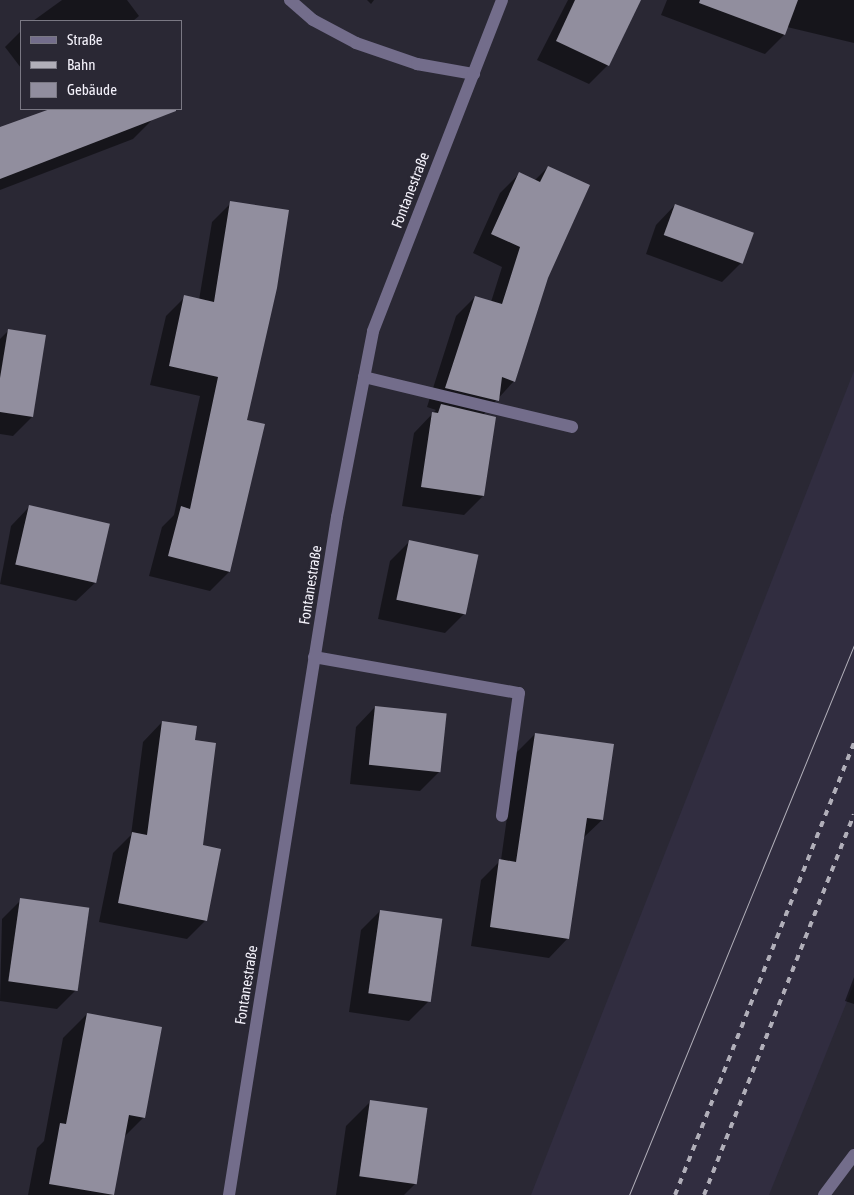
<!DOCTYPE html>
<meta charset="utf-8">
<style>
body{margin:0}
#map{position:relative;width:854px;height:1195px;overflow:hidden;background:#2a2834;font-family:"Asap Condensed",sans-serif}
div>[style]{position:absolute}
.built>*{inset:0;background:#312d40}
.shadow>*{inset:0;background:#0007}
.building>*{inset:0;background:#918e9e;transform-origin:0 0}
.service>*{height:12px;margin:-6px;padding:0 6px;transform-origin:6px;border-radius:6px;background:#736d8b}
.minor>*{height:12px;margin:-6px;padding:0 6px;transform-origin:6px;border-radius:6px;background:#736d8b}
.tertiary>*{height:12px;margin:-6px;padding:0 6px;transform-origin:6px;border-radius:6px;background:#736d8b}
.tram>*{height:1px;margin:-0.5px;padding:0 0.5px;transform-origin:0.5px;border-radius:0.5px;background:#b1afb9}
.rail>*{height:4px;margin-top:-2px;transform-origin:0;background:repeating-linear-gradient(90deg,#b1afb9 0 6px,transparent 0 12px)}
span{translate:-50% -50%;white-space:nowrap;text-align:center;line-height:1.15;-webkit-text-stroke:5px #2a2834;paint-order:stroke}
.street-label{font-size:15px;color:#f3f1fa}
.legend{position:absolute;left:20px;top:20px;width:162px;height:90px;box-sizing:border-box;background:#2a2834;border:1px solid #7a7883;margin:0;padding:6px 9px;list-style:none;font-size:15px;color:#f3f1fa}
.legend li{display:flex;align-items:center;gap:10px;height:25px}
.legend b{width:25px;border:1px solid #7a7883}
</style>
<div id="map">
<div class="built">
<i style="clip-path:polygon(854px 371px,854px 984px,769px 1195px,531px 1195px)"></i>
</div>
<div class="shadow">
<i style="clip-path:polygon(62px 0,127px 0,139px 16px,133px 21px,33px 21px)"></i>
<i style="clip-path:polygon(367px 0,374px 0,371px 4px)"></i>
<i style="clip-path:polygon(568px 0,611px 0,608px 65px,589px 84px,537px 60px)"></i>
<i style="clip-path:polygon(667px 0,854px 0,854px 43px,787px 27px,784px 35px,765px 54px,661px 15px)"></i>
<i style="clip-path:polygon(21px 31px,21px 68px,5px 47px)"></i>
<i style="clip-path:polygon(71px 109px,148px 109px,152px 120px,133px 139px,0 190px,0 136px)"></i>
<i style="clip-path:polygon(548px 167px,547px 278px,514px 381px,483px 415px,495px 418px,483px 496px,464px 515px,402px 506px,414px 433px,436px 410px,427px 407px,456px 316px,475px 297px,491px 302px,502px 267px,473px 253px,500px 193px,519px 174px,534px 181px)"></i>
<i style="clip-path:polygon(231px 203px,245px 421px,229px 572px,210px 591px,149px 576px,162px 527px,174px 515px,200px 396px,150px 385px,166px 316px,185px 297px,199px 300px,212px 222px)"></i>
<i style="clip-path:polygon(675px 205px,741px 263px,722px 282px,646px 254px,656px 225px)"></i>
<i style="clip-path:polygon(8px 331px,32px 417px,13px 436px,0 434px,0 339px)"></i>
<i style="clip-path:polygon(30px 506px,108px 524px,96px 582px,76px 601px,0 584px,11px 526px)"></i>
<i style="clip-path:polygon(409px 542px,464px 614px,445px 633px,378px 619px,390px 561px)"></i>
<i style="clip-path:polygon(375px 707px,439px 772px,420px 791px,350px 784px,356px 727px)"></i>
<i style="clip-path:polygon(162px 722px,194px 741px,206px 920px,187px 939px,99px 922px,113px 853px,131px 835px,143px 742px)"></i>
<i style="clip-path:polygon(535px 734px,602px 820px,582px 839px,568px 938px,549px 958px,471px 946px,481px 880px,501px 860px,516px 753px)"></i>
<i style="clip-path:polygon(21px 900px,76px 990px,57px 1009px,0 1001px,2px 919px)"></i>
<i style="clip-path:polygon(380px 911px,428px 1002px,409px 1021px,349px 1012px,361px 930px)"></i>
<i style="clip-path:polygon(854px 977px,854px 1004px,845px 1001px)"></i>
<i style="clip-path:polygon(87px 1014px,144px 1117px,124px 1137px,113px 1195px,28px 1195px,37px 1148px,44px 1141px,63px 1038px)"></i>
<i style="clip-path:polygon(371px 1101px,415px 1184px,404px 1195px,336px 1195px,346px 1126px)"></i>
</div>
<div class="building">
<i style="clip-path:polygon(575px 0,641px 0,609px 66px,556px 41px)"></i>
<i style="clip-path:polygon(700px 0,798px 0,785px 35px,699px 3px)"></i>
<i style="clip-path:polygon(50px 109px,176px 109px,176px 111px,0 179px,0 127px)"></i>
<i style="clip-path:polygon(548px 166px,590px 185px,548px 278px,515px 382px,502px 377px,499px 401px,445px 388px,475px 296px,502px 304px,520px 247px,491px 234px,519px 172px,540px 182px)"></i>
<i style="clip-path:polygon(230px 201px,289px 210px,277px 288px,247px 420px,265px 424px,230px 572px,168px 556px,181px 506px,190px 509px,218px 377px,169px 366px,184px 295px,214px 302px)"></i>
<i style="left:675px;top:204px;width:84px;height:33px;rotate:20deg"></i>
<i style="clip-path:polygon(8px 329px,46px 335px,33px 417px,0 412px,0 378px)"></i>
<i style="clip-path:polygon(441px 404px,496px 417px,484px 496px,421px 487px,432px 412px,438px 413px)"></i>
<i style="left:29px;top:505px;width:83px;height:61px;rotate:13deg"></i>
<i style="left:409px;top:540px;width:71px;height:61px;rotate:12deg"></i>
<i style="left:375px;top:706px;width:72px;height:59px;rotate:6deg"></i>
<i style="clip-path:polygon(162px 721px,197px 726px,195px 740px,216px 743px,203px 845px,221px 849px,207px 921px,118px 903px,132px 832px,147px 835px)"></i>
<i style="clip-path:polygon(535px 733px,614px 744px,603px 820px,587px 818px,569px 939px,490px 927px,499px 859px,516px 862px)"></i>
<i style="left:20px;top:898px;width:70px;height:84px;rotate:8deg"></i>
<i style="left:380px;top:910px;width:63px;height:84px;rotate:8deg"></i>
<i style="clip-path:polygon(87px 1013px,162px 1027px,145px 1118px,129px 1115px,114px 1195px,49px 1184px,60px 1123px,66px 1124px)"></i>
<i style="left:370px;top:1100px;width:58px;height:77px;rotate:8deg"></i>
</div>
<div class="service">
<i style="left:364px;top:377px;width:214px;rotate:13.5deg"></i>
<i style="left:314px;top:657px;width:208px;rotate:10deg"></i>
<i style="left:519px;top:693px;width:124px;rotate:97.9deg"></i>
</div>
<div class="minor">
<i style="left:290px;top:0;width:30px;rotate:41deg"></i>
<i style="left:313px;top:20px;width:49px;rotate:28.1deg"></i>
<i style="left:356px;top:43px;width:65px;rotate:19deg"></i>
<i style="left:417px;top:64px;width:58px;rotate:10deg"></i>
<i style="left:229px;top:1195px;width:687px;rotate:-80.95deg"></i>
<i style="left:337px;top:517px;width:189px;rotate:-79deg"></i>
<i style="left:373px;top:331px;width:355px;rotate:-68.7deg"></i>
</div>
<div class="tertiary">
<i style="left:824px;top:1195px;width:50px;rotate:-53.1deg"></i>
</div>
<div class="tram">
<i style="left:629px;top:1195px;width:594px;rotate:-67.75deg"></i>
</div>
<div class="rail">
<i style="left:675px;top:1195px;width:487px;rotate:-68.4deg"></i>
<i style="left:704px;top:1195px;width:409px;rotate:-68.5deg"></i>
</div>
<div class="street-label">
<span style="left:410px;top:190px;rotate:-69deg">Fontanestraße</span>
<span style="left:310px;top:585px;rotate:-81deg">Fontanestraße</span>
<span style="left:246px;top:985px;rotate:-81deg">Fontanestraße</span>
</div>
<ul class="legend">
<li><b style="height:6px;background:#736d8b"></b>Straße</li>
<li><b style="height:6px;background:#b1afb9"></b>Bahn</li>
<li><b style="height:14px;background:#918e9e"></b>Gebäude</li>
</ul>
</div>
